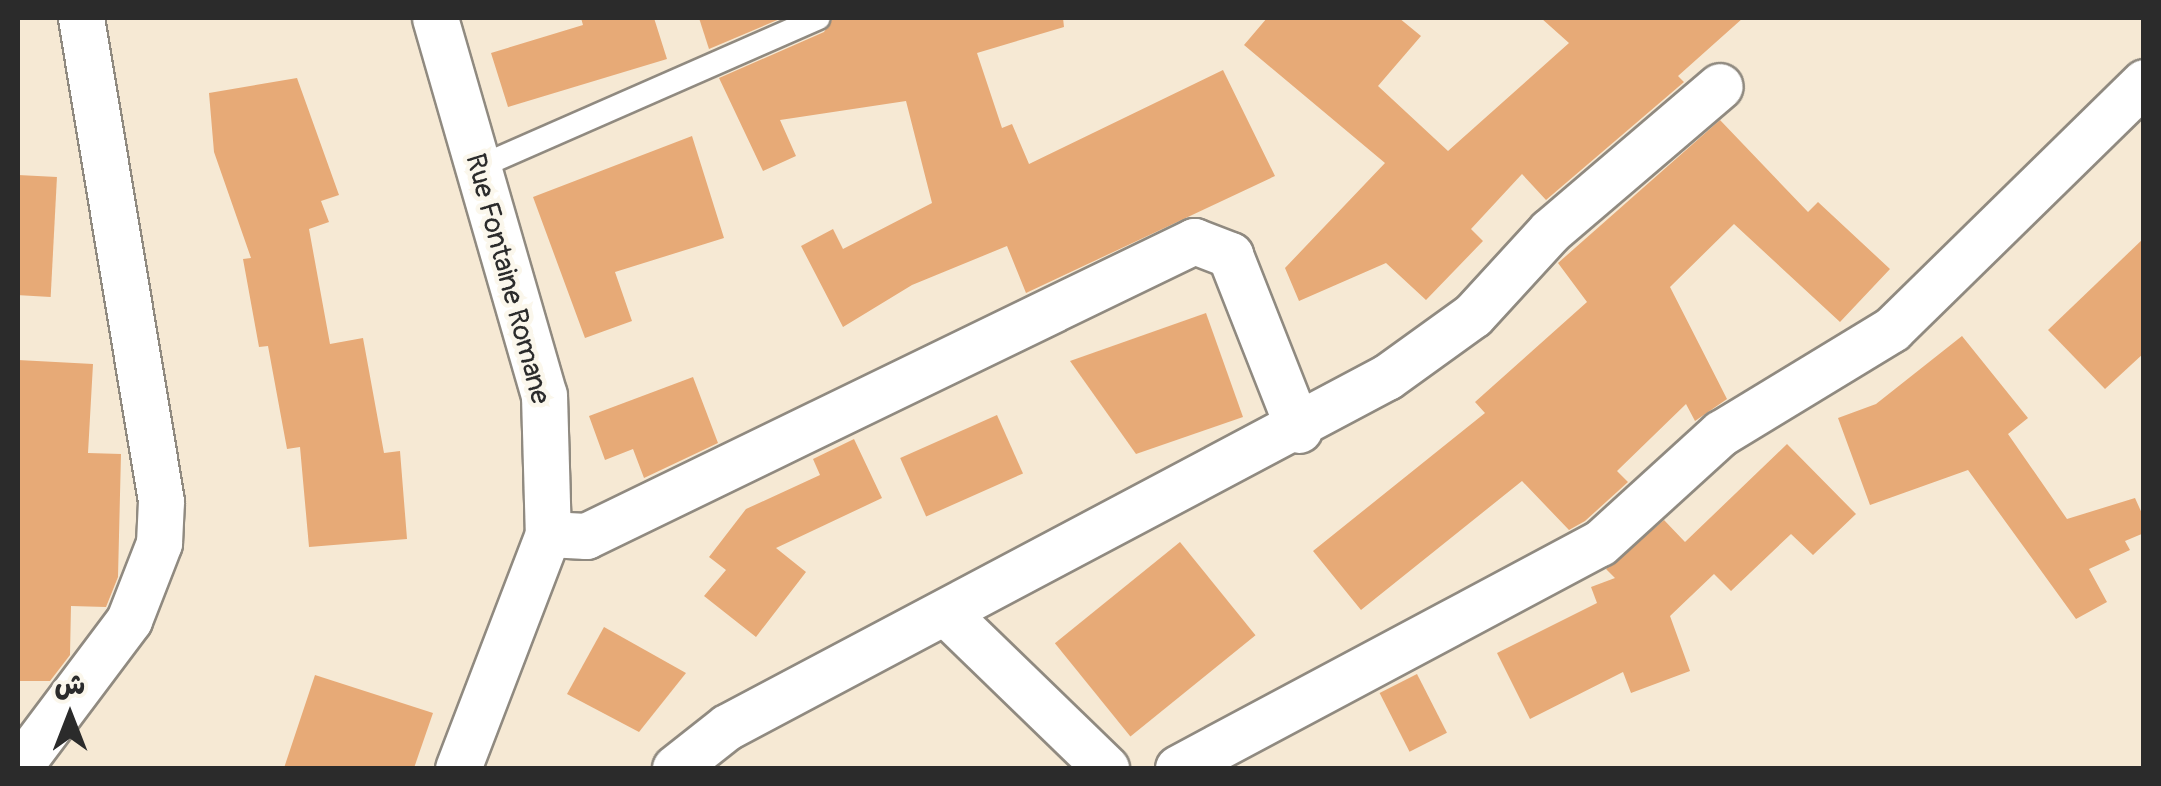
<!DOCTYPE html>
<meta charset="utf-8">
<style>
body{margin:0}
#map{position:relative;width:2161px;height:786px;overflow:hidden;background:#f6e9d4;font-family:Pangolin,"Playpen Sans Arabic",sans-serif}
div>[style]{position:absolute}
.building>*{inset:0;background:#e7aa77;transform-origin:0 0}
.roads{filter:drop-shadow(2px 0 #908a80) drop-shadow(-2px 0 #908a80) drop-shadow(0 2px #908a80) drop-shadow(0 -2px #908a80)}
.lane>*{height:22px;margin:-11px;padding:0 11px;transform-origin:11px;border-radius:11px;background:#fff}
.street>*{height:45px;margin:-22.5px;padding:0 22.5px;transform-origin:22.5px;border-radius:22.5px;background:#fff}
span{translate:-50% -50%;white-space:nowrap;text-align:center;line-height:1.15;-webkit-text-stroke:9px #fbf7ec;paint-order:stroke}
.street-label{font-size:28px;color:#2b2b2b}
.frame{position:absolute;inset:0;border:20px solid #2b2b2b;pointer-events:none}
.north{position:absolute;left:20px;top:666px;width:100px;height:100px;-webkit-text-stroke:8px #fbf7ec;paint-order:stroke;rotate:0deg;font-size:28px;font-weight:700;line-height:40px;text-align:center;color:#2b2b2b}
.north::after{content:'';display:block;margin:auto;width:35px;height:45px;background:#2b2b2b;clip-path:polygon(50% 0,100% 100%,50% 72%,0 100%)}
</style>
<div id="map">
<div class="building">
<i style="clip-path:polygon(581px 18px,654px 18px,667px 59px,508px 107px,491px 53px,583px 25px)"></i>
<i style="clip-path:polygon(699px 18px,782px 18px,709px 49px)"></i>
<i style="clip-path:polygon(833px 18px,1063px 18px,1064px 27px,977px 53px,1002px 128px,1012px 124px,1029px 164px,1223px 70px,1275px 176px,1026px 293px,1007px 246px,912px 285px,843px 327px,801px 246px,833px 229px,843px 249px,932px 203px,906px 101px,780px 120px,796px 156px,763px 171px,719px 78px,824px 32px)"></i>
<i style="clip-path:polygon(1267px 18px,1399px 18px,1421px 36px,1378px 86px,1448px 151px,1569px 43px,1541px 18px,1743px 18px,1678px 76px,1684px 82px,1546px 200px,1522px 174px,1471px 229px,1483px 241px,1426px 300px,1386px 263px,1299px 301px,1285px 268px,1385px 163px,1244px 45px)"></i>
<i style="clip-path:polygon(297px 78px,339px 195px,321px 201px,329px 222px,309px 229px,330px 344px,363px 338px,384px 453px,400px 451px,407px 539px,309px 547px,300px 447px,287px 449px,268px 346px,259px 347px,243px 259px,251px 258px,214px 152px,209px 93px)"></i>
<i style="clip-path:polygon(1720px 120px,1808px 212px,1818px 202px,1890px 269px,1840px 322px,1734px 224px,1670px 287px,1727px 399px,1695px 421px,1686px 404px,1617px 471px,1628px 482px,1585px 521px,1569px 530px,1522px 481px,1361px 610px,1313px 551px,1485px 413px,1475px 402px,1587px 302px,1558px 263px)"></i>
<i style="clip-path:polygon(692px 136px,724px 238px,615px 272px,632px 321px,585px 338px,533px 197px)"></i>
<i style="left:18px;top:175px;width:39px;height:120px;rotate:3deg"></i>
<i style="clip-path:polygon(2144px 238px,2144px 353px,2105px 389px,2048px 330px)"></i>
<i style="clip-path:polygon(1206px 313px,1243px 417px,1136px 454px,1070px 361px)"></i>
<i style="clip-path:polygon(1962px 336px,2028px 418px,2008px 434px,2067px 519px,2135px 498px,2144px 518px,2144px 533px,2125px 541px,2130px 550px,2089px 569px,2107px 602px,2076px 619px,1968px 470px,1870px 505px,1838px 418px,1876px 404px)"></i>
<i style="clip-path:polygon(18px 360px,93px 364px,88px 453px,121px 454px,118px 577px,106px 607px,71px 606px,70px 655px,50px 681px,18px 681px)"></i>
<i style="clip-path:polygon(693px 377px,718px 443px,644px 478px,633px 449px,605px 460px,589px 416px)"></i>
<i style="left:997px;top:415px;width:64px;height:106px;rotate:66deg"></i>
<i style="clip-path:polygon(854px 439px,882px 498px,776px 548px,806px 572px,756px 637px,704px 596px,726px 570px,709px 557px,746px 509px,820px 475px,813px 459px)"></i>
<i style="clip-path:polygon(1787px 444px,1856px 514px,1813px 555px,1791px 534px,1731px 591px,1714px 574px,1670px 616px,1690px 671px,1631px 693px,1623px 672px,1530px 719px,1497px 653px,1597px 603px,1591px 587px,1615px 578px,1606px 569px,1664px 520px,1685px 542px)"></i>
<i style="left:1180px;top:542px;width:120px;height:161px;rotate:51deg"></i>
<i style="clip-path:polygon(604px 627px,686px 673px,639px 732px,567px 694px)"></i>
<i style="left:1417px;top:674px;width:66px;height:42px;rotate:63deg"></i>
<i style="clip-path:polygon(315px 675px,433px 713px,414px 768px,284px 768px)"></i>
</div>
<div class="roads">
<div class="lane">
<i style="left:477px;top:168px;width:373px;rotate:-23.7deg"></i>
</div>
<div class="street">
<i style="left:435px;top:18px;width:392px;rotate:73.9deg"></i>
<i style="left:544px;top:395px;width:139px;rotate:88.4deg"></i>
<i style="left:548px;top:534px;width:251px;rotate:111deg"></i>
<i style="left:548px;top:534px;width:38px;rotate:3deg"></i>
<i style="left:586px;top:536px;width:676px;rotate:-25.88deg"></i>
<i style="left:1194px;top:241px;width:39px;rotate:21deg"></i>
<i style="left:1230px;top:255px;width:188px;rotate:68.5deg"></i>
<i style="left:946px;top:613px;width:223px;rotate:44.1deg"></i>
<i style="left:18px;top:768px;width:185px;rotate:-53.1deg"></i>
<i style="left:129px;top:620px;width:83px;rotate:-68.7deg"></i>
<i style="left:159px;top:543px;width:42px;rotate:-87.3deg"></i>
<i style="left:161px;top:501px;width:490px;rotate:-99.4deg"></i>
<i style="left:675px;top:768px;width:66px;rotate:-38.3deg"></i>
<i style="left:727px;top:727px;width:747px;rotate:-27.94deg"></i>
<i style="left:1387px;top:377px;width:106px;rotate:-35.8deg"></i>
<i style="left:1473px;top:315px;width:114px;rotate:-47.5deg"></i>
<i style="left:1550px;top:231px;width:223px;rotate:-40.5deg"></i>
<i style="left:1178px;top:768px;width:478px;rotate:-28.1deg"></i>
<i style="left:1600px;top:543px;width:164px;rotate:-42.3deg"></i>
<i style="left:1721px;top:433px;width:200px;rotate:-31.3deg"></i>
<i style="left:1892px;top:329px;width:353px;rotate:-44.4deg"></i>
</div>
</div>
<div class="street-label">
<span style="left:507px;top:279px;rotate:75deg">Rue Fontaine Romane</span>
</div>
<div class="frame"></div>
<div class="north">ش</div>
</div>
